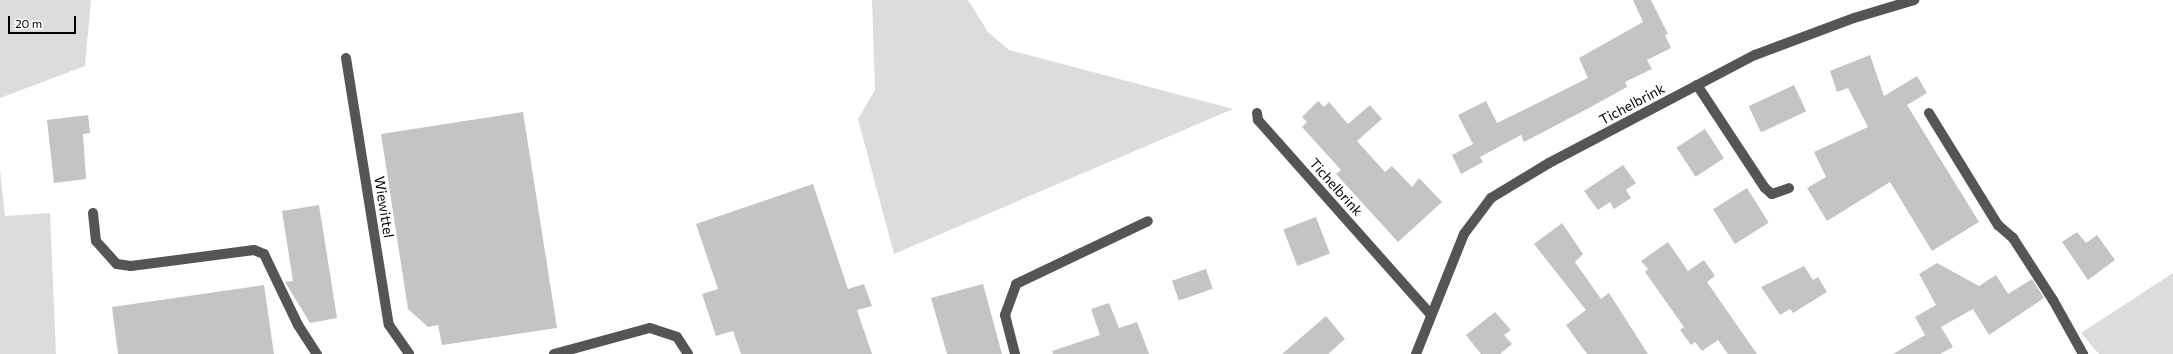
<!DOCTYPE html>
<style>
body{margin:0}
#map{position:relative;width:2173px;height:354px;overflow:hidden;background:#fff;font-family:Commissioner,sans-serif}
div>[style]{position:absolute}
.green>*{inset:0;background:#dcdcdc}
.building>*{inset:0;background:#c4c4c4;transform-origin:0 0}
.minor>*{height:10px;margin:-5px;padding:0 5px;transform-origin:5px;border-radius:5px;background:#555}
span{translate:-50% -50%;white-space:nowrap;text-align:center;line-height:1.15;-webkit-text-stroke:3.5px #fff;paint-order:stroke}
.street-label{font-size:14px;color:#000}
.scale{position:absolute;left:8px;top:16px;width:68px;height:18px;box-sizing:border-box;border:2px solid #000;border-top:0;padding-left:5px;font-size:12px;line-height:14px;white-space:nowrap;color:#000;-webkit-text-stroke:3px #fff;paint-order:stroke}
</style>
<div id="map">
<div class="green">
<i style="clip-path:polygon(0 0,91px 0,85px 66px,0 98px)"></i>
<i style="clip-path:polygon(872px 0,968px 0,988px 32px,1009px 50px,1233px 109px,894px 254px,858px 119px,875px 90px)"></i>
<i style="clip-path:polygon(0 170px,5px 216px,50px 213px,56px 354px,0 354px)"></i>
<i style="clip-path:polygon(2173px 273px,2173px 354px,2099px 354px,2081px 333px)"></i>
</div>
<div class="building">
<i style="clip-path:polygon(1633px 0,1651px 0,1668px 34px,1665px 35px,1671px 48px,1647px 60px,1652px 69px,1625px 82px,1627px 87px,1589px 108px,1524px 142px,1521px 135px,1480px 157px,1483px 162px,1461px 174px,1452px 155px,1473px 144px,1458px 115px,1486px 101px,1497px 123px,1588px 78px,1579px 58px,1643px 22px)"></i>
<i style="clip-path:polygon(1870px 55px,1884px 96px,1917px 76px,1927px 93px,1907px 105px,1979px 222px,1932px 251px,1890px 182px,1827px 221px,1807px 188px,1826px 177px,1814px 152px,1868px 127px,1848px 88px,1837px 92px,1830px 71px)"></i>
<i style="left:1794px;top:85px;width:29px;height:50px;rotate:65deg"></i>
<i style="clip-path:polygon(1318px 101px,1324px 107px,1329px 102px,1348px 124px,1370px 105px,1382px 119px,1357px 141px,1385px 172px,1392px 166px,1412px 187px,1419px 178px,1442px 202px,1398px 242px,1336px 174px,1341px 170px,1302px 127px,1307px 122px,1302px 117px)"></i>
<i style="clip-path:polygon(523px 112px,557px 328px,442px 345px,438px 325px,428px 327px,408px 309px,381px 134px)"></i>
<i style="clip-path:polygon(88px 115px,90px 133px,83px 134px,86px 179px,54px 183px,47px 120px)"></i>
<i style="left:1705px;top:129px;width:35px;height:34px;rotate:57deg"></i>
<i style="clip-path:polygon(1623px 165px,1636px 183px,1626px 190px,1631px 198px,1614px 209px,1610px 202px,1598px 210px,1584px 191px)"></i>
<i style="clip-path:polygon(813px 184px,848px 289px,864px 284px,872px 306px,857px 310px,872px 354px,741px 354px,733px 331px,716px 336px,702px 294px,718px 289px,696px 224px)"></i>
<i style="left:1747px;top:188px;width:41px;height:40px;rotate:58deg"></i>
<i style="clip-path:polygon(319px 205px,337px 318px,310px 323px,285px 282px,293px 281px,282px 211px)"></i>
<i style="left:1316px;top:217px;width:39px;height:35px;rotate:69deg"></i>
<i style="clip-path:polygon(1562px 223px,1583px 254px,1575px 262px,1601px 299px,1609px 293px,1648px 354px,1587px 354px,1566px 325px,1586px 310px,1534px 244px)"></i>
<i style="clip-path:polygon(2077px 232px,2086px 243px,2097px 235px,2115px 260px,2088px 280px,2062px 242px)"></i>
<i style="clip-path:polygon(1668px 242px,1688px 271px,1704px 260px,1715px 276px,1707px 282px,1757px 354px,1728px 354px,1718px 340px,1702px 351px,1695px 342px,1691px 345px,1680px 330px,1684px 327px,1645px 272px,1648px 269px,1641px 261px)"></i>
<i style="clip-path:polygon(1937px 263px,1979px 286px,1996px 275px,2008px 294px,2032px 279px,2044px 298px,1989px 335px,1973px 309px,1941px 327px,1953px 347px,1940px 354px,1893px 354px,1925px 335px,1915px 317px,1936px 305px,1919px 274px)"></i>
<i style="clip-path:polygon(1804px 266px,1813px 280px,1818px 277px,1827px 292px,1793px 313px,1790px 309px,1780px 315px,1761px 287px)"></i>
<i style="left:1206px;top:269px;width:21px;height:36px;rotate:71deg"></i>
<i style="clip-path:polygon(983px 284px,1002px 354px,947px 354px,931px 298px)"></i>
<i style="clip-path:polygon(264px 285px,274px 354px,118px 354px,112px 307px)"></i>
<i style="clip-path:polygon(1109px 303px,1119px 328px,1137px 322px,1149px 354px,1053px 354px,1052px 351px,1100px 335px,1091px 309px)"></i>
<i style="clip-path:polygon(1495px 312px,1511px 330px,1504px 335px,1512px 344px,1500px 354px,1481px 354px,1466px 335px)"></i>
<i style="clip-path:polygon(1326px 316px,1345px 339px,1328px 354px,1282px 354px)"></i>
</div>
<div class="minor">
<i style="left:346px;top:58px;width:270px;rotate:80.9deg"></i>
<i style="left:389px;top:325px;width:35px;rotate:55deg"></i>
<i style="left:1697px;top:85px;width:123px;rotate:56.6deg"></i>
<i style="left:1765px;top:188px;width:9px;rotate:41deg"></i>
<i style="left:1772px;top:194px;width:18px;rotate:-19deg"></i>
<i style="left:1257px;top:113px;width:7px;rotate:82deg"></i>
<i style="left:1258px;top:120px;width:259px;rotate:48.4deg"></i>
<i style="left:1929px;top:113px;width:132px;rotate:58.4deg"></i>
<i style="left:1998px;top:225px;width:20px;rotate:41deg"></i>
<i style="left:2013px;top:238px;width:74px;rotate:57.2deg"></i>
<i style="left:2053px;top:300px;width:62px;rotate:60.9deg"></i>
<i style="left:93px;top:213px;width:28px;rotate:84deg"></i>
<i style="left:96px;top:241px;width:31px;rotate:48deg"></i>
<i style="left:117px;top:264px;width:14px;rotate:8deg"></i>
<i style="left:131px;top:266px;width:124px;rotate:-7.4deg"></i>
<i style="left:254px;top:250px;width:11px;rotate:22deg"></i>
<i style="left:264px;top:254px;width:79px;rotate:64.4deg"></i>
<i style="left:298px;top:325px;width:35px;rotate:57deg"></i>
<i style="left:554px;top:354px;width:99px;rotate:-15.2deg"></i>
<i style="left:650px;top:328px;width:28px;rotate:18deg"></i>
<i style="left:677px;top:337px;width:20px;rotate:57deg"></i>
<i style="left:1015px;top:354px;width:40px;rotate:-104.4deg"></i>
<i style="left:1005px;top:315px;width:33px;rotate:-70deg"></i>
<i style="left:1016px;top:284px;width:146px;rotate:-25.5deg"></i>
<i style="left:1416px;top:354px;width:129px;rotate:-68.2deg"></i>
<i style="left:1464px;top:234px;width:45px;rotate:-53.1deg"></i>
<i style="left:1491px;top:198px;width:68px;rotate:-31.1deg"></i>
<i style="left:1549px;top:163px;width:233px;rotate:-27.7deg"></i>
<i style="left:1755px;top:55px;width:106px;rotate:-20.5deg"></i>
<i style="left:1854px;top:18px;width:63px;rotate:-16.7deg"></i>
</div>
<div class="street-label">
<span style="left:1632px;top:104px;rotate:-28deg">Tichelbrink</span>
<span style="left:1336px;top:187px;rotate:48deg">Tichelbrink</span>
<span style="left:384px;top:207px;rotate:81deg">Wiewittel</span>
</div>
<div class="scale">20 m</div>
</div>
